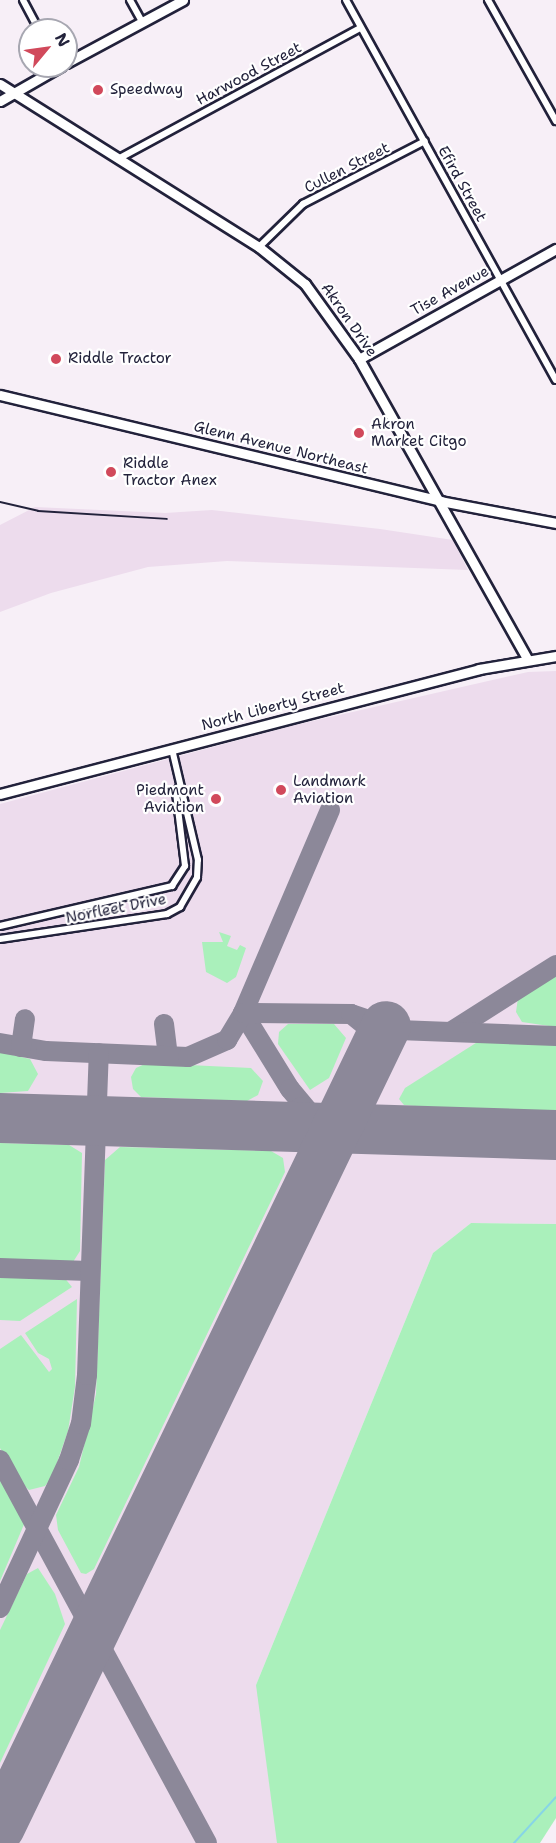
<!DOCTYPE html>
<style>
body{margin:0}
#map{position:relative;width:556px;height:1843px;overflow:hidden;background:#f7eff7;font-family:"Shantell Sans",sans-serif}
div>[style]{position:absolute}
.built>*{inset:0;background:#eddced}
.green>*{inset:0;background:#aaf0bb}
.stream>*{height:2px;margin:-1px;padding:0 1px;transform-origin:1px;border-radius:1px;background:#87d5e6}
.taxiway>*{height:20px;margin:-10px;padding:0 10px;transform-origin:10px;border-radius:10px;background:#8c8899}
.runway>*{height:50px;margin:-25px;padding:0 25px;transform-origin:25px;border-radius:25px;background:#8c8899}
.roads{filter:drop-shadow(2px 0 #22223b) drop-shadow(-2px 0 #22223b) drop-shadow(0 2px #22223b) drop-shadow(0 -2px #22223b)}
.street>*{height:6px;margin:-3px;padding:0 3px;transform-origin:3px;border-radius:3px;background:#fff}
.secondary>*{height:9px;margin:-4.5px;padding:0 4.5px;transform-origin:4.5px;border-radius:4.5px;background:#fff}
.rail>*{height:2px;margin:-1px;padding:0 1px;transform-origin:1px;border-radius:1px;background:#22223b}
.dots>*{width:16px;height:16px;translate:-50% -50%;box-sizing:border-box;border:3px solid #fff;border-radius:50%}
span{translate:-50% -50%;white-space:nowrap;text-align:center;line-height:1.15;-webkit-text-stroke:4.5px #fff;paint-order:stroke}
.street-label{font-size:15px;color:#22223b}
.poi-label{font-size:15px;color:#22223b}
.left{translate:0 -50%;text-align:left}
.right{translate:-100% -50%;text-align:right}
.north{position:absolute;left:18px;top:18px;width:60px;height:60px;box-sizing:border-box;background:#fff;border:2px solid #a7a7b1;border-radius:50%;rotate:61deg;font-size:16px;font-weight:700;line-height:24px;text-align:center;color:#22223b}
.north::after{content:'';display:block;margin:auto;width:21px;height:27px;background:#d1495b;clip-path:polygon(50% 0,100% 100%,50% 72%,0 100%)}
</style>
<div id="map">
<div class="built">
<i style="clip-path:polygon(35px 507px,165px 513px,212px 510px,380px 529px,453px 540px,468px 570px,227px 561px,148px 567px,51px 593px,0 612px,0 525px)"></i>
<i style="clip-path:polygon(556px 671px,556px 1224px,471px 1223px,433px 1253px,256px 1685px,320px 1791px,310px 1843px,0 1843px,0 804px,291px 726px,528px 672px)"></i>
</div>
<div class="green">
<i style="clip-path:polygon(219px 932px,231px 936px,227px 946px,237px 950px,240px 945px,246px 948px,236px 977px,227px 983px,206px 972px,202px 942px,223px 942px)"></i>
<i style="clip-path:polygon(556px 971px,556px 1027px,522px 1022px,516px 1012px,518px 998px)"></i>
<i style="clip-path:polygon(288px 1024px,334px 1024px,346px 1038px,329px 1078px,310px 1090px,278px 1044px,279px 1032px)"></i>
<i style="clip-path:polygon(479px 1041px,556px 1044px,556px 1111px,425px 1107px,404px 1105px,399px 1099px,405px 1088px)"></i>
<i style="clip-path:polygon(0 1052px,30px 1059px,38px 1074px,28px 1091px,0 1093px)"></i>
<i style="clip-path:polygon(147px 1063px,251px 1068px,263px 1081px,258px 1095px,247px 1101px,141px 1097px,133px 1089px,131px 1077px,136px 1068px)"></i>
<i style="clip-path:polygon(0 1143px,69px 1145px,82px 1153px,80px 1251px,73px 1262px,0 1262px)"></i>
<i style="clip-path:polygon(120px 1147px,271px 1151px,283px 1158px,285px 1172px,94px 1569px,86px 1574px,81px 1573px,58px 1530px,56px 1515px,79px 1467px,96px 1394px,105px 1160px)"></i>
<i style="clip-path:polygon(471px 1223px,556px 1224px,556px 1818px,540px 1843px,277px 1843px,256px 1685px,433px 1253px)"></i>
<i style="clip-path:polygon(0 1274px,63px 1276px,72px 1287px,20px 1321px,0 1320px)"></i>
<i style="clip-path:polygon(77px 1299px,75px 1387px,68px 1431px,52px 1477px,45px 1486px,29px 1490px,17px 1479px,0 1448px,0 1349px,21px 1335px,49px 1372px,52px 1369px,49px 1359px,38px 1353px,25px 1333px)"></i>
<i style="clip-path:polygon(0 1472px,25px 1522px,0 1581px)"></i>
<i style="clip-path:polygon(38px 1568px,55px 1594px,65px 1624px,0 1763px,0 1630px,27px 1574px)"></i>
</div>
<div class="stream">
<i style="left:514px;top:1843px;width:62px;rotate:-47.6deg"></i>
</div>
<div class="taxiway">
<i style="left:330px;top:810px;width:221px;rotate:113.2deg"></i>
<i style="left:243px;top:1013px;width:89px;rotate:58.3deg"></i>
<i style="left:290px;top:1089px;width:35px;rotate:50deg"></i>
<i style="left:313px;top:1116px;width:24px;rotate:30deg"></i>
<i style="left:351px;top:1014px;width:19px;rotate:39deg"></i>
<i style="left:366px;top:1026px;width:33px;rotate:83deg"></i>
<i style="left:164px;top:1024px;width:32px;rotate:83deg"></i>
<i style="left:452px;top:1031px;width:123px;rotate:-32.4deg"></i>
<i style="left:0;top:1043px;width:47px;rotate:9.9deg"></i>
<i style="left:46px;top:1051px;width:142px;rotate:2.4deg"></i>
<i style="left:188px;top:1057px;width:43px;rotate:-23.6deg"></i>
<i style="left:227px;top:1040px;width:31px;rotate:-59deg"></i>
<i style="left:243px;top:1013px;width:108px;rotate:0.5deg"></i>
<i style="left:351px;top:1014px;width:50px;rotate:18.8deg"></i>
<i style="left:398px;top:1030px;width:158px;rotate:2.2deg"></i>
<i style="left:21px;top:1047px;width:28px;rotate:-82deg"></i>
<i style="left:301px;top:1107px;width:23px;rotate:61deg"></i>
<i style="left:312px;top:1127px;width:56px;rotate:93.1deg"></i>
<i style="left:0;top:1268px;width:89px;rotate:1.9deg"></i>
<i style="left:0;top:1460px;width:435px;rotate:61.6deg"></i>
<i style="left:0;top:1608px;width:163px;rotate:-65deg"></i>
<i style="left:69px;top:1460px;width:38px;rotate:-72deg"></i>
<i style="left:81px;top:1424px;width:49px;rotate:-83deg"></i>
<i style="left:87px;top:1375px;width:322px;rotate:-87.9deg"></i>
</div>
<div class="runway">
<i style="left:0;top:1118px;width:556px;rotate:1.75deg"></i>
<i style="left:0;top:1827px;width:889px;rotate:-64.27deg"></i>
</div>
<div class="roads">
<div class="street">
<i style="left:23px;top:0;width:34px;rotate:62deg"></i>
<i style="left:130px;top:0;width:25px;rotate:61deg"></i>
<i style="left:346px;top:0;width:434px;rotate:61.1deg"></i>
<i style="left:488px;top:0;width:139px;rotate:60.7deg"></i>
<i style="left:118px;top:159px;width:275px;rotate:-28.4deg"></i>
<i style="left:259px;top:247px;width:62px;rotate:-44.3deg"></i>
<i style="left:303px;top:204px;width:137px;rotate:-27.3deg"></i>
<i style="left:0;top:926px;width:177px;rotate:-13.1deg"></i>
<i style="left:172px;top:886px;width:24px;rotate:-57deg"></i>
<i style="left:185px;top:866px;width:74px;rotate:-97deg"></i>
<i style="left:176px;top:793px;width:8px;rotate:-60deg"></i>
<i style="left:0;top:939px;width:169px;rotate:-8.5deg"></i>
<i style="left:167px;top:914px;width:15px;rotate:-28deg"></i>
<i style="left:180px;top:907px;width:34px;rotate:-60deg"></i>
<i style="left:197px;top:877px;width:17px;rotate:-87deg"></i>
<i style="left:198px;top:860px;width:114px;rotate:-103.2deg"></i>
</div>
<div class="secondary">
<i style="left:66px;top:63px;width:133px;rotate:-28.3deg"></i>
<i style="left:0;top:84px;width:306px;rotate:32.2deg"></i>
<i style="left:259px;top:247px;width:59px;rotate:38.8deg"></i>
<i style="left:305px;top:284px;width:92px;rotate:54.2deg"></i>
<i style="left:359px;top:359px;width:345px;rotate:60.7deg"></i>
<i style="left:0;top:101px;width:70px;rotate:-29.8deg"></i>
<i style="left:359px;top:359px;width:226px;rotate:-29.2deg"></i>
<i style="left:0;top:395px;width:453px;rotate:13.5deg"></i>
<i style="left:440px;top:501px;width:118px;rotate:10.7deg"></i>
<i style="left:0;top:794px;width:495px;rotate:-14.6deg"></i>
<i style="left:479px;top:669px;width:78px;rotate:-9.6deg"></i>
</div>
</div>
<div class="rail">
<i style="left:0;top:502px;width:39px;rotate:13deg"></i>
<i style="left:38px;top:511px;width:129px;rotate:3.5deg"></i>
</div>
<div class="dots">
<i style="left:98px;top:90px;background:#d1495b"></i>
<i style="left:56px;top:359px;background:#d1495b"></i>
<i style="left:359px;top:433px;background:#d1495b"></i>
<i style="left:111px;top:472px;background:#d1495b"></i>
<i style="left:281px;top:790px;background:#d1495b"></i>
<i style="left:216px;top:799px;background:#d1495b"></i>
</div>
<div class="street-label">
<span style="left:249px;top:74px;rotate:-28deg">Harwood Street</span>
<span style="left:347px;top:168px;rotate:-27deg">Cullen Street</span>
<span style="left:462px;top:184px;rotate:61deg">Efird Street</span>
<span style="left:450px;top:291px;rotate:-29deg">Tise Avenue</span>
<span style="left:349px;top:320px;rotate:55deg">Akron Drive</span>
<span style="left:281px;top:448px;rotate:14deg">Glenn Avenue Northeast</span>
<span style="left:273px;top:707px;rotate:-15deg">North Liberty Street</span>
<span style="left:116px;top:909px;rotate:-11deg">Norfleet Drive</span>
</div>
<div class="poi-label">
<span class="left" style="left:110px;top:90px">Speedway</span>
<span class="left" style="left:68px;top:359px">Riddle Tractor</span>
<span class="left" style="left:371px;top:433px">Akron<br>Market Citgo</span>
<span class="left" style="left:123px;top:472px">Riddle<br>Tractor Anex</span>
<span class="left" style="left:293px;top:790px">Landmark<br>Aviation</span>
<span class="right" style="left:204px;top:799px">Piedmont<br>Aviation</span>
</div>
<div class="north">N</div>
</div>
